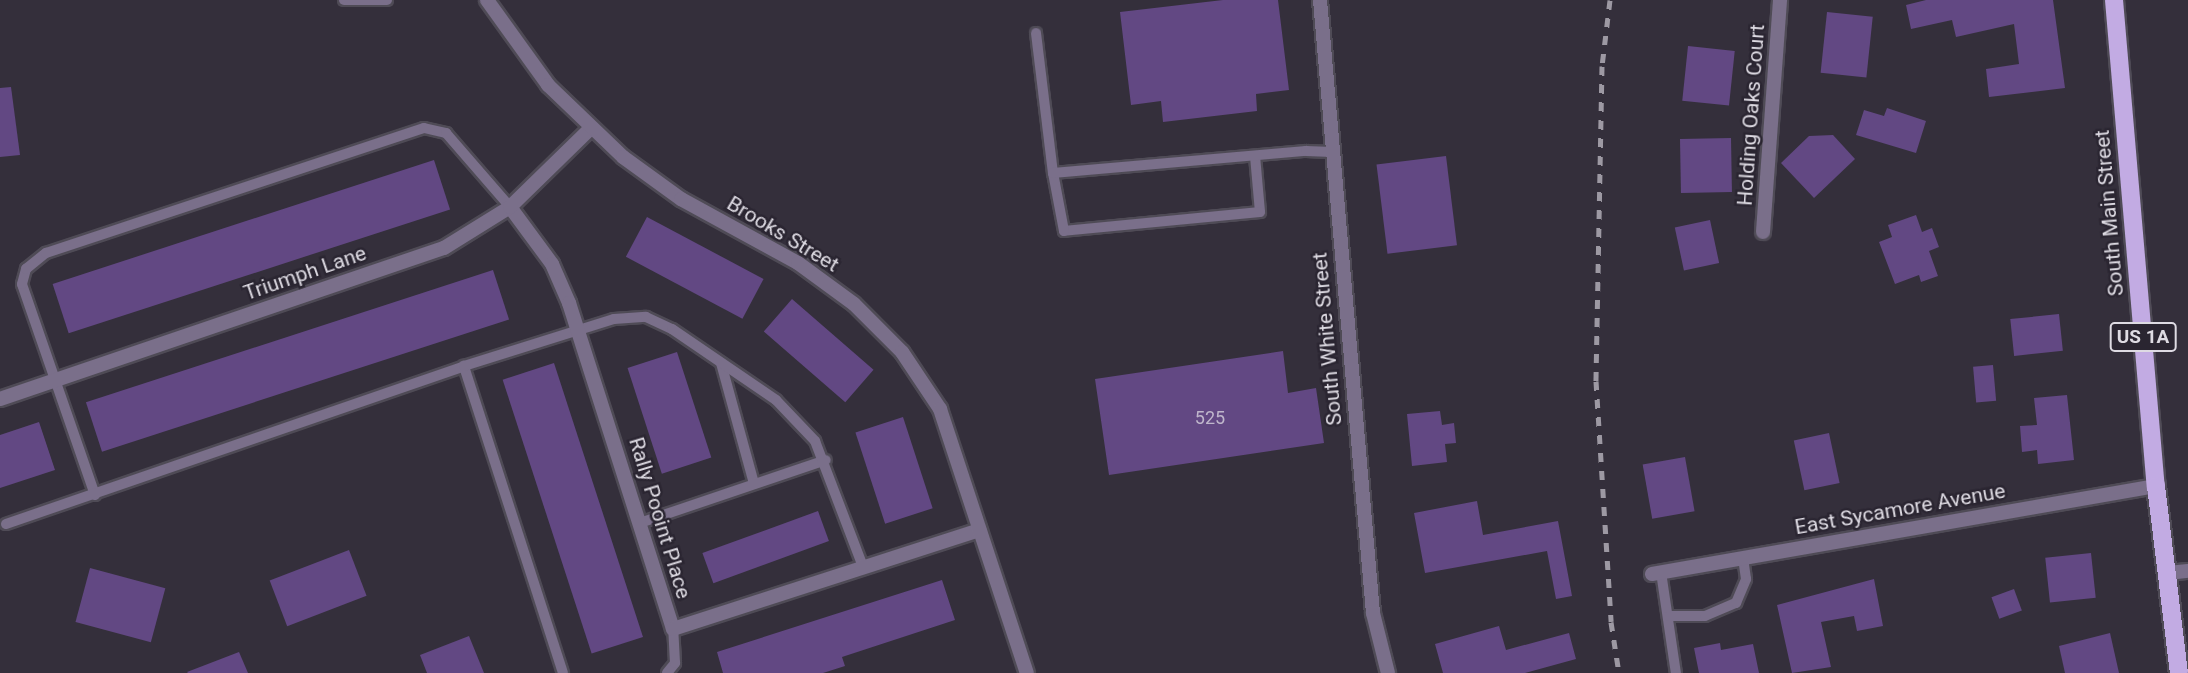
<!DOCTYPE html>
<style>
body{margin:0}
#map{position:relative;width:2188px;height:673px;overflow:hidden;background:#342f3b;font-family:Roboto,sans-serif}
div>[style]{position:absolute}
.building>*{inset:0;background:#624883;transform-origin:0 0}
.roads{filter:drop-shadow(2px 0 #4f4b56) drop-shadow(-2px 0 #4f4b56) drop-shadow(0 2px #4f4b56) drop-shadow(0 -2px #4f4b56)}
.service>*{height:10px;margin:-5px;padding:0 5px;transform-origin:5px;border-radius:5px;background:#7a6f8a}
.minor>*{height:14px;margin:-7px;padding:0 7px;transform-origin:7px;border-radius:7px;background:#7a6f8a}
.tertiary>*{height:14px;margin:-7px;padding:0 7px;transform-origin:7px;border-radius:7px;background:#7a6f8a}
.primary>*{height:18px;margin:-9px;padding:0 9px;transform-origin:9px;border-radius:9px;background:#c2abe3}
.rail>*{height:5px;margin-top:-2.5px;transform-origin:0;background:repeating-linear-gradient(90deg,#9d99a3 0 9px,transparent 0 18px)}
span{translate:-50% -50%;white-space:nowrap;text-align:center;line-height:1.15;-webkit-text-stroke:5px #2a2531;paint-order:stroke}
.number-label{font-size:18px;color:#bfb6cb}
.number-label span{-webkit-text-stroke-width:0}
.shield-label span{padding:2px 5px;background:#2a2531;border:2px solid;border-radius:5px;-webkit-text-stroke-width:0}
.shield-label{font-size:19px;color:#dedbe3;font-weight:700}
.street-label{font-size:21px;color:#dedbe3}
</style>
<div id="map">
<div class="building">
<i style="clip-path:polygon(1223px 0,1278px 0,1289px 90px,1256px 94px,1257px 111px,1163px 122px,1161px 101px,1131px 105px,1120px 12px)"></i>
<i style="clip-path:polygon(1926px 0,2053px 0,2065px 88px,1989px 97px,1986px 69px,2019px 64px,2014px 24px,1956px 37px,1952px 20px,1911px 29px,1906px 5px)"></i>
<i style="left:1827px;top:12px;width:46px;height:61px;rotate:6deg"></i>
<i style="left:1688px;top:46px;width:47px;height:55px;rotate:6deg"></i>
<i style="clip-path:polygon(11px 87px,20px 155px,0 157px,0 88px)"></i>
<i style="clip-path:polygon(1887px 108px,1926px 121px,1916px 153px,1856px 135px,1864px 110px,1884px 116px)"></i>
<i style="clip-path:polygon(1833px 135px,1855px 159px,1814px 198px,1781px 163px,1809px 136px)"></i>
<i style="left:1731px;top:138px;width:54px;height:51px;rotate:89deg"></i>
<i style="left:1446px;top:156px;width:90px;height:70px;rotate:83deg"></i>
<i style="left:434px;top:160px;width:52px;height:401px;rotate:72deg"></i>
<i style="clip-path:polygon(1916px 215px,1922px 232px,1932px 228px,1939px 247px,1929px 251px,1938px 276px,1921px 282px,1919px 275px,1895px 284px,1879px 242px,1892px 237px,1888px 225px)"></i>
<i style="left:647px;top:217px;width:132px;height:45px;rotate:28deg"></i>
<i style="left:1710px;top:220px;width:44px;height:36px;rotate:78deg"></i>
<i style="left:493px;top:270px;width:52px;height:428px;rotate:72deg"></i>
<i style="left:792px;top:299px;width:108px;height:43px;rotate:41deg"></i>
<i style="left:2059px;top:314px;width:37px;height:49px;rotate:84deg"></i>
<i style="clip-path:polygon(1283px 351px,1288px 393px,1316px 388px,1324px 443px,1109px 475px,1095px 379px)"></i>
<i style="left:677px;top:352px;width:111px;height:52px;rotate:72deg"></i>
<i style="left:554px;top:363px;width:288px;height:54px;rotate:72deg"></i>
<i style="left:1993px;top:365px;width:36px;height:20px;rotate:85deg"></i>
<i style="clip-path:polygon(2067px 395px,2074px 460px,2038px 464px,2037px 450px,2022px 452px,2020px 426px,2037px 425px,2034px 398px)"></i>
<i style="clip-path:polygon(1440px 411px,1442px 425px,1454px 423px,1456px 443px,1445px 444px,1447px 462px,1412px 466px,1407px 414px)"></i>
<i style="left:903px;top:417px;width:96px;height:50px;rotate:72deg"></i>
<i style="clip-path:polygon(39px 422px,55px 470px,0 488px,0 435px)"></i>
<i style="left:1829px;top:433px;width:51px;height:36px;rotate:78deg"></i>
<i style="left:1685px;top:457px;width:55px;height:43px;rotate:80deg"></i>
<i style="clip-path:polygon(1477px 501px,1483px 535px,1558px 521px,1572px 596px,1556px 599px,1547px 551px,1425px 573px,1414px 513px)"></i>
<i style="left:818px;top:511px;width:32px;height:123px;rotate:70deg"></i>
<i style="left:349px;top:550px;width:49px;height:85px;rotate:69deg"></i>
<i style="left:2091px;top:553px;width:45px;height:46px;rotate:84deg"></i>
<i style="left:90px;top:568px;width:78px;height:56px;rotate:15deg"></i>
<i style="clip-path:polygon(1874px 579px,1883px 626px,1857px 631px,1854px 616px,1821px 622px,1831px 667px,1792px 673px,1777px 605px)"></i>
<i style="clip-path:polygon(942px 580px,955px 620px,842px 657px,845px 666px,823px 673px,723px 673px,717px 652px)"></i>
<i style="left:2014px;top:589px;width:23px;height:24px;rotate:70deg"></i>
<i style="clip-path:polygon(1499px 626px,1506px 650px,1569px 633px,1576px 659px,1525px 673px,1443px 673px,1435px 644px)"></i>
<i style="clip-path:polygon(2110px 633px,2119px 673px,2065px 673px,2059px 646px)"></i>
<i style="clip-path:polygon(469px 636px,484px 673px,427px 673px,420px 655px)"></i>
<i style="clip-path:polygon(1720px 643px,1721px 650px,1753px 644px,1759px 673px,1699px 673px,1694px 648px)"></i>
<i style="clip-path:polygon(239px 652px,248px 673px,188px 673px,187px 672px)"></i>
</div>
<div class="roads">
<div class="service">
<i style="left:344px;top:0;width:43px"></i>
<i style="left:1036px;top:33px;width:141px;rotate:83.1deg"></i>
<i style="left:1255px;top:156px;width:56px;rotate:84.9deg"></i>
<i style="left:1260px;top:212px;width:197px;rotate:174.5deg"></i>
<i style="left:1064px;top:231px;width:59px;rotate:-100.7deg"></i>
<i style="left:1053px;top:173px;width:254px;rotate:-5deg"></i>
<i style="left:1306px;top:151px;width:26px;rotate:2deg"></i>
<i style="left:721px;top:363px;width:125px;rotate:74.7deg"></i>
<i style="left:95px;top:495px;width:223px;rotate:-109.1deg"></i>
<i style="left:22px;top:284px;width:16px;rotate:-75deg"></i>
<i style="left:26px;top:269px;width:26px;rotate:-39deg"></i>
<i style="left:46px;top:253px;width:398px;rotate:-18.3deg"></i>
<i style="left:424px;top:128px;width:23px;rotate:13deg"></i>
<i style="left:446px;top:133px;width:98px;rotate:49.1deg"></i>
<i style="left:640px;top:523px;width:196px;rotate:-18.7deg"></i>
<i style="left:6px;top:524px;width:484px;rotate:-19deg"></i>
<i style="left:1661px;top:572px;width:102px;rotate:81.6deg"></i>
<i style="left:1669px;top:616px;width:36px"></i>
<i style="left:1705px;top:616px;width:34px;rotate:-23deg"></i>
<i style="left:1736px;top:603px;width:26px;rotate:-67deg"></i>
<i style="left:1746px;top:579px;width:21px;rotate:-98deg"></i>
<i style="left:563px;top:673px;width:323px;rotate:-107.9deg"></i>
<i style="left:464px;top:366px;width:157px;rotate:-17.4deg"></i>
<i style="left:614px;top:319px;width:32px;rotate:-4deg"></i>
<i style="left:646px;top:317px;width:29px;rotate:25deg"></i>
<i style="left:672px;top:329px;width:126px;rotate:34.3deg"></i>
<i style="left:776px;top:400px;width:57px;rotate:46.4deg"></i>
<i style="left:815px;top:441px;width:135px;rotate:69.1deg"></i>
<i style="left:667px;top:673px;width:13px;rotate:-51deg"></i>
<i style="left:675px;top:663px;width:34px;rotate:-93deg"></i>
</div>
<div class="minor">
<i style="left:510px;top:207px;width:71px;rotate:53.6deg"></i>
<i style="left:552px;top:264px;width:43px;rotate:66.4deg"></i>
<i style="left:569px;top:303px;width:342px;rotate:72.3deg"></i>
<i style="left:673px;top:629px;width:322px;rotate:-17.9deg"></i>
<i style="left:1763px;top:232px;width:233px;rotate:-85.8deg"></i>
<i style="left:0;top:399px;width:469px;rotate:-18.8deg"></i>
<i style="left:444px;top:248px;width:78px;rotate:-31.8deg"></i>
<i style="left:510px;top:207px;width:112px;rotate:-44.3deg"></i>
<i style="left:2168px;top:573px;width:20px;rotate:-6deg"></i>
<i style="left:1652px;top:574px;width:512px;rotate:-9.9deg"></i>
</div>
<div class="tertiary">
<i style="left:487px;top:0;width:105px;rotate:54.3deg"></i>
<i style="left:548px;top:85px;width:104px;rotate:43.8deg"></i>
<i style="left:623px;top:157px;width:72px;rotate:35.9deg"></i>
<i style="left:681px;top:199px;width:133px;rotate:28.7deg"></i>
<i style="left:798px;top:263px;width:69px;rotate:36.2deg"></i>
<i style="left:854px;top:304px;width:68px;rotate:45deg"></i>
<i style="left:902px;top:352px;width:69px;rotate:56.3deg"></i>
<i style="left:940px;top:409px;width:278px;rotate:71.8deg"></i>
<i style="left:1320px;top:0;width:615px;rotate:85.06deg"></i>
<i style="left:1373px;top:613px;width:62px;rotate:76deg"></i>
</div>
<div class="primary">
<i style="left:2114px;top:0;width:488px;rotate:85.1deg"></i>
<i style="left:2156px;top:486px;width:188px;rotate:83deg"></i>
</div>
</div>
<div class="rail">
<i style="left:1610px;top:0;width:66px;rotate:96.9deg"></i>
<i style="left:1602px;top:66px;width:315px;rotate:91.1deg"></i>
<i style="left:1596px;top:381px;width:241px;rotate:86.4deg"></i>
<i style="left:1611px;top:622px;width:52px;rotate:81.1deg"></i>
</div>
<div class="number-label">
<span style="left:1210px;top:418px">525</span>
</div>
<div class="shield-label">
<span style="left:2143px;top:337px">US 1A</span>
</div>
<div class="street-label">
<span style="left:1751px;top:115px;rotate:-86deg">Holding Oaks Court</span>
<span style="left:2109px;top:213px;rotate:-95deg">South Main Street</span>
<span style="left:783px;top:234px;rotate:31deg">Brooks Street</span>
<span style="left:305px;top:273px;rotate:-19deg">Triumph Lane</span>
<span style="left:1327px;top:339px;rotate:-95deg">South White Street</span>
<span style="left:1900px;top:509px;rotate:-10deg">East Sycamore Avenue</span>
<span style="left:660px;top:518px;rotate:73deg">Rally Pooint Place</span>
</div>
</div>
